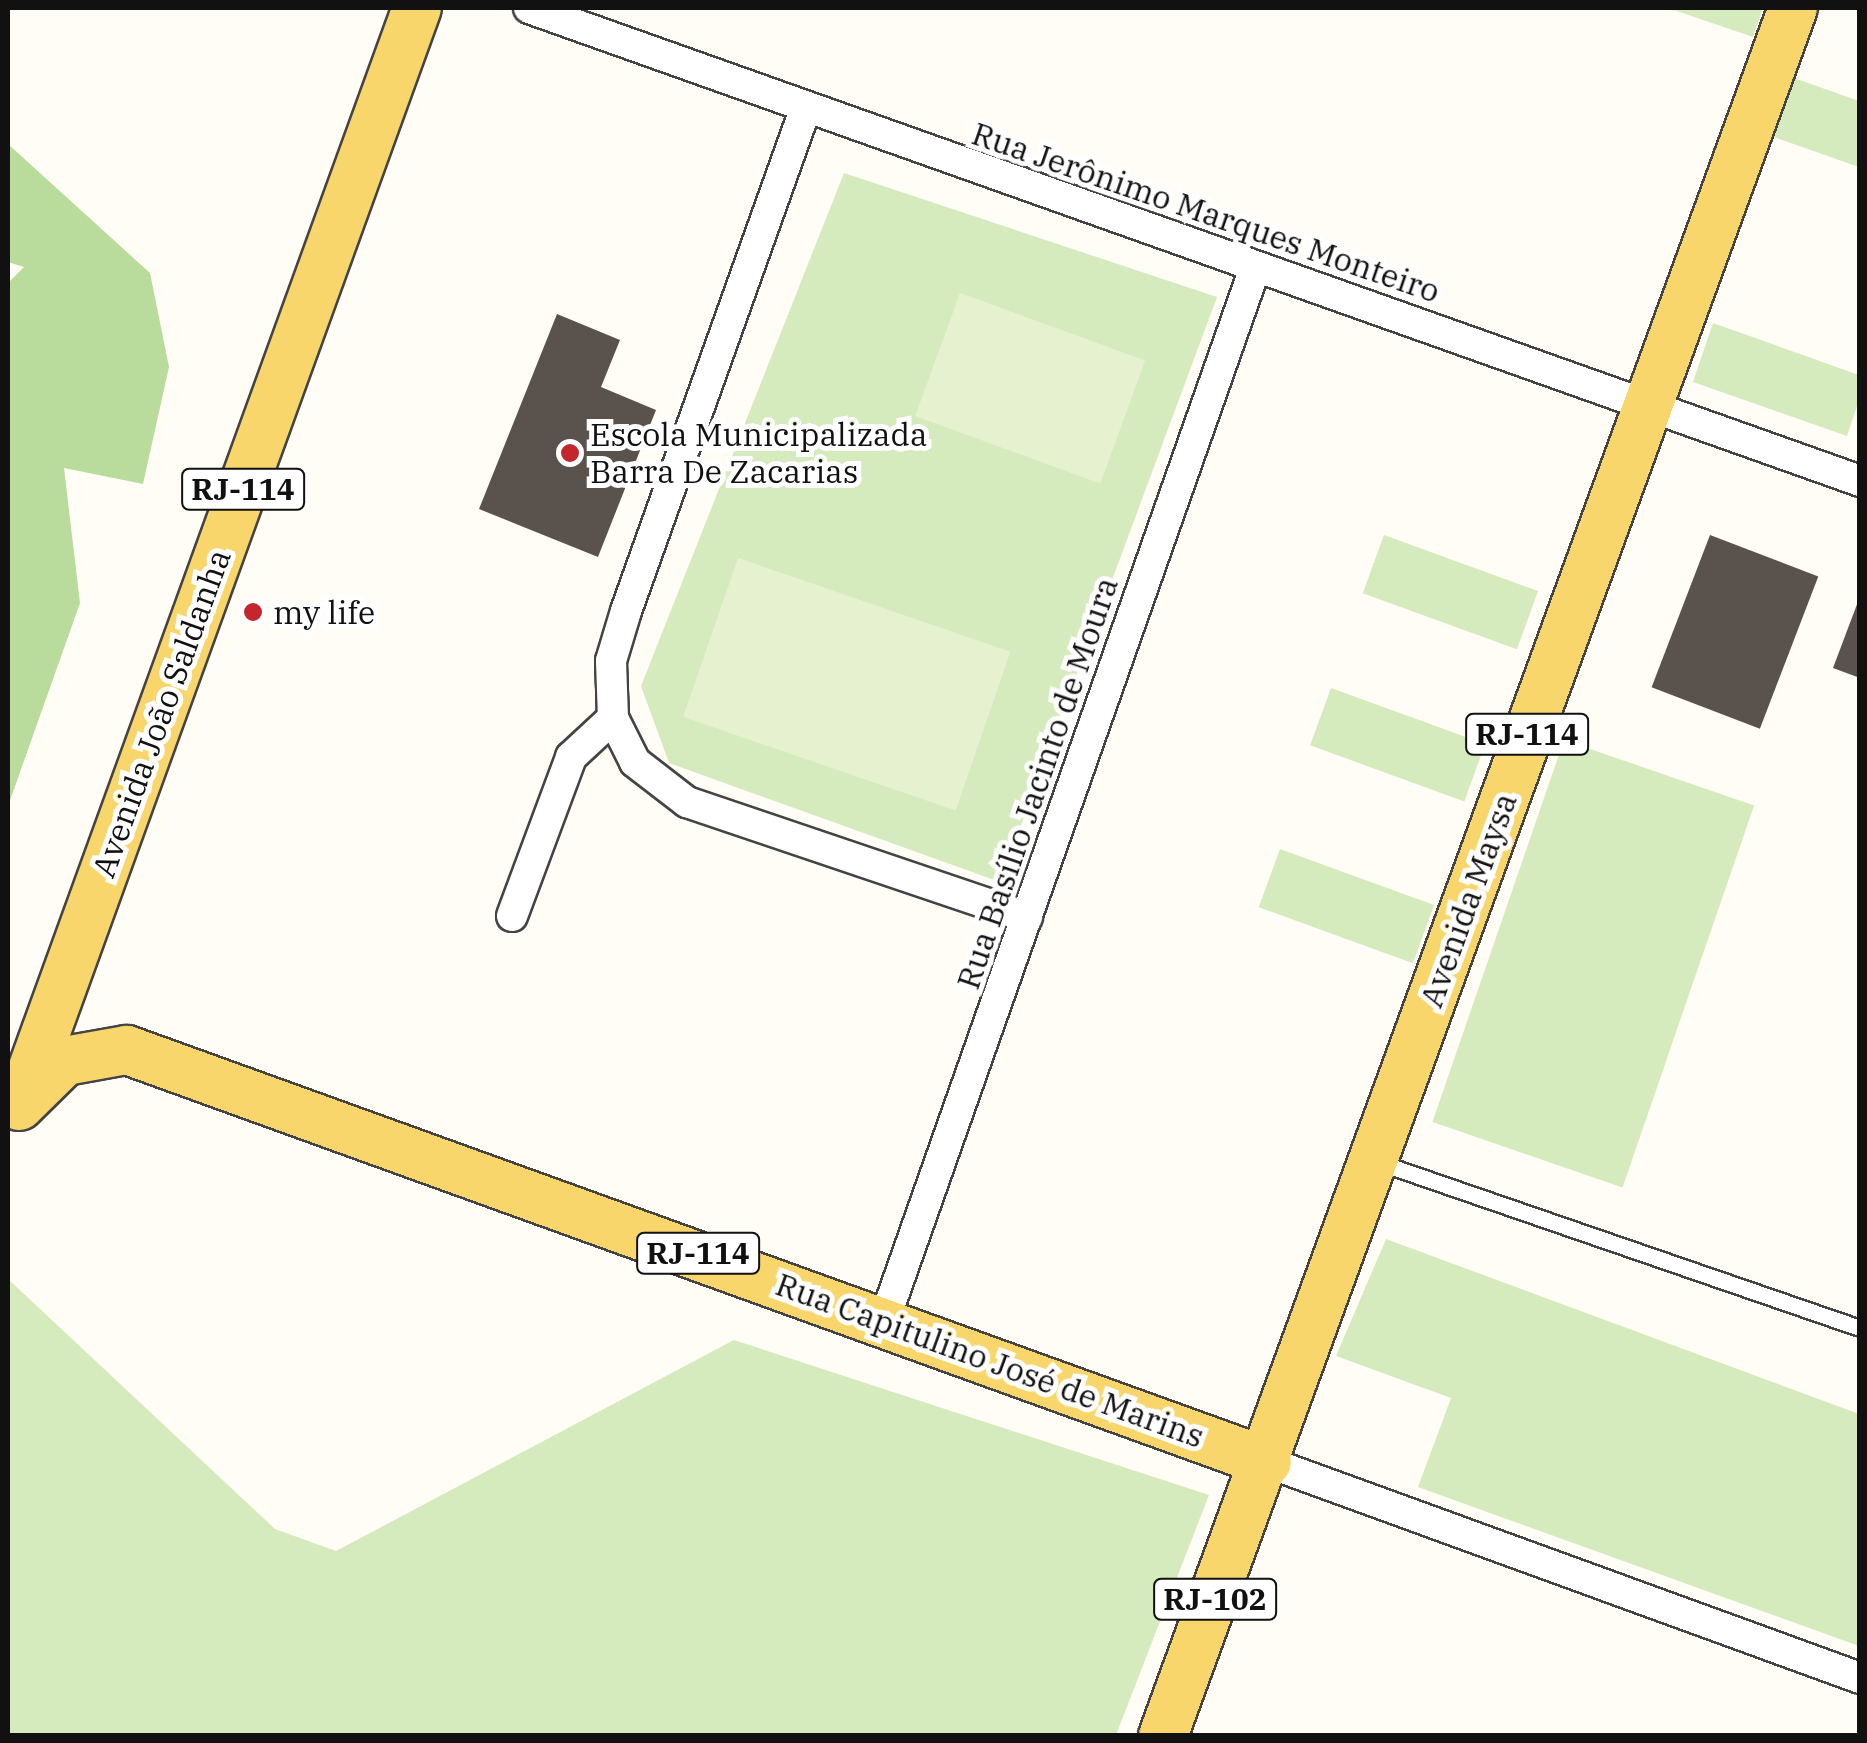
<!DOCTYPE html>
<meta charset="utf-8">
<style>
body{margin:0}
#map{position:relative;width:1867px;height:1743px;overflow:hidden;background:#fffdf5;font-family:"IBM Plex Serif",serif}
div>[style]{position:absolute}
.green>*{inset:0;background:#d5ebbd;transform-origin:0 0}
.forest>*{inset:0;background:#b9dc9c}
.pitch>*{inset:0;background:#e6f2cf;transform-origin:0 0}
.building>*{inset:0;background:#5a524d;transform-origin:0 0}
.roads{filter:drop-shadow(2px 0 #444) drop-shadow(-2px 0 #444) drop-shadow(0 2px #444) drop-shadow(0 -2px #444)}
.lane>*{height:15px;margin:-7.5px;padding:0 7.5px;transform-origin:7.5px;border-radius:7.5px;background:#fff}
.street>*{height:30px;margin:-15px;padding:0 15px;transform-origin:15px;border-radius:15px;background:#fff}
.primary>*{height:48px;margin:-24px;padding:0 24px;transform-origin:24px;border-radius:24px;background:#f9d66b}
.dots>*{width:28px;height:28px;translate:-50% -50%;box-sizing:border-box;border:5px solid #fff;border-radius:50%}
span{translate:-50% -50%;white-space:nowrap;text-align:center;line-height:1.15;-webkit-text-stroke:10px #fff;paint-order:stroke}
.shield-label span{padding:2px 8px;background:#fff;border:2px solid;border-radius:8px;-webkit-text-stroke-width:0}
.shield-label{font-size:30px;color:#111;font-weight:700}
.street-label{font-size:32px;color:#111}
.poi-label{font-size:32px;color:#111}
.left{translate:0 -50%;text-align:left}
.frame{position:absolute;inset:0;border:10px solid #111;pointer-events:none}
</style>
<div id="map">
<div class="green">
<i style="clip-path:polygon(1668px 8px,1763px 8px,1753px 37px)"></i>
<i style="clip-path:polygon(1794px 78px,1859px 101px,1859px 167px,1774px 137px)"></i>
<i style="clip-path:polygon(844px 173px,1217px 297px,1000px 882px,669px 763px,641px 686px)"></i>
<i style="clip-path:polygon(1713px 323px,1859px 375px,1859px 400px,1847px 436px,1693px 382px)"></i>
<i style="left:1384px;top:535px;width:164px;height:62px;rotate:20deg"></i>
<i style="left:1331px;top:688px;width:164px;height:61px;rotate:20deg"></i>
<i style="left:1564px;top:740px;width:201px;height:404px;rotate:19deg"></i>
<i style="left:1280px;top:849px;width:164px;height:62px;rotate:20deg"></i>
<i style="clip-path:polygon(1386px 1239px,1859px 1414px,1859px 1646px,1418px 1487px,1451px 1398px,1336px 1356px)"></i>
<i style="clip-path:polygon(8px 1279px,275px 1529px,336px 1551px,734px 1340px,1209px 1495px,1116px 1735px,8px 1735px)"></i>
</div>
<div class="forest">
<i style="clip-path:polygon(8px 144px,150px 273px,169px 367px,143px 484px,64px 468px,80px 603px,8px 806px,8px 283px,24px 267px,8px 262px)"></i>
</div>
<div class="pitch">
<i style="left:960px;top:293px;width:197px;height:131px;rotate:20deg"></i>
<i style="left:738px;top:558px;width:288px;height:168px;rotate:19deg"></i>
</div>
<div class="building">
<i style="clip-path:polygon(557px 314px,620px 340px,601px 387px,656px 410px,598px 557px,479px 509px)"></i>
<i style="left:1710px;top:535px;width:116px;height:163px;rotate:21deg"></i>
<i style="clip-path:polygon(1859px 599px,1860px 599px,1860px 678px,1833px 668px)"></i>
</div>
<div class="roads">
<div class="lane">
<i style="left:1378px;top:1162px;width:507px;rotate:19.01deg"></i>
</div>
<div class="street">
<i style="left:529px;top:8px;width:1413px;rotate:19.56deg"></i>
<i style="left:806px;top:107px;width:535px;rotate:109.65deg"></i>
<i style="left:626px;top:611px;width:52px;rotate:106.7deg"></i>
<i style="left:611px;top:661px;width:57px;rotate:88deg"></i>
<i style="left:613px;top:718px;width:49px;rotate:63.4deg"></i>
<i style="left:635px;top:762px;width:66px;rotate:37.6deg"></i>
<i style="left:687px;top:802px;width:359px;rotate:18.7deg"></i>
<i style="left:512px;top:916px;width:170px;rotate:-69.6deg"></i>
<i style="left:571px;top:757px;width:57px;rotate:-42.9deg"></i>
<i style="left:884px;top:1321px;width:1116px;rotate:-70.59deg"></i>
<i style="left:1267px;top:1462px;width:631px;rotate:20.01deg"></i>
</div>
<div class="primary">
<i style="left:23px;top:1095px;width:1156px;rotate:-70.08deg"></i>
<i style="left:19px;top:1106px;width:64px;rotate:-44.4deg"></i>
<i style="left:65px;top:1061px;width:63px;rotate:-10.1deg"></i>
<i style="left:127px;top:1050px;width:1212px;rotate:19.87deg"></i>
<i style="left:1163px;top:1736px;width:1839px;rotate:-69.97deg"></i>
</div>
</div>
<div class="dots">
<i style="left:570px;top:453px;background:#c4262e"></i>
<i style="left:253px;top:612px;background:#c4262e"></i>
</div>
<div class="shield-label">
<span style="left:243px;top:489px">RJ-114</span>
<span style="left:1527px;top:734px">RJ-114</span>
<span style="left:698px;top:1253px">RJ-114</span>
<span style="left:1215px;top:1599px">RJ-102</span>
</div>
<div class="street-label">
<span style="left:1206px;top:212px;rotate:19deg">Rua Jerônimo Marques Monteiro</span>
<span style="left:161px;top:713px;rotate:-70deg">Avenida João Saldanha</span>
<span style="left:1037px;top:783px;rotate:-71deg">Rua Basílio Jacinto de Moura</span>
<span style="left:1468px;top:900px;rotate:-70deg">Avenida Maysa</span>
<span style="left:990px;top:1360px;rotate:20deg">Rua Capitulino José de Marins</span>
</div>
<div class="poi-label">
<span class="left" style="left:590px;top:453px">Escola Municipalizada<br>Barra De Zacarias</span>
<span class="left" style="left:273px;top:612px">my life</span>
</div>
<div class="frame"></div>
</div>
